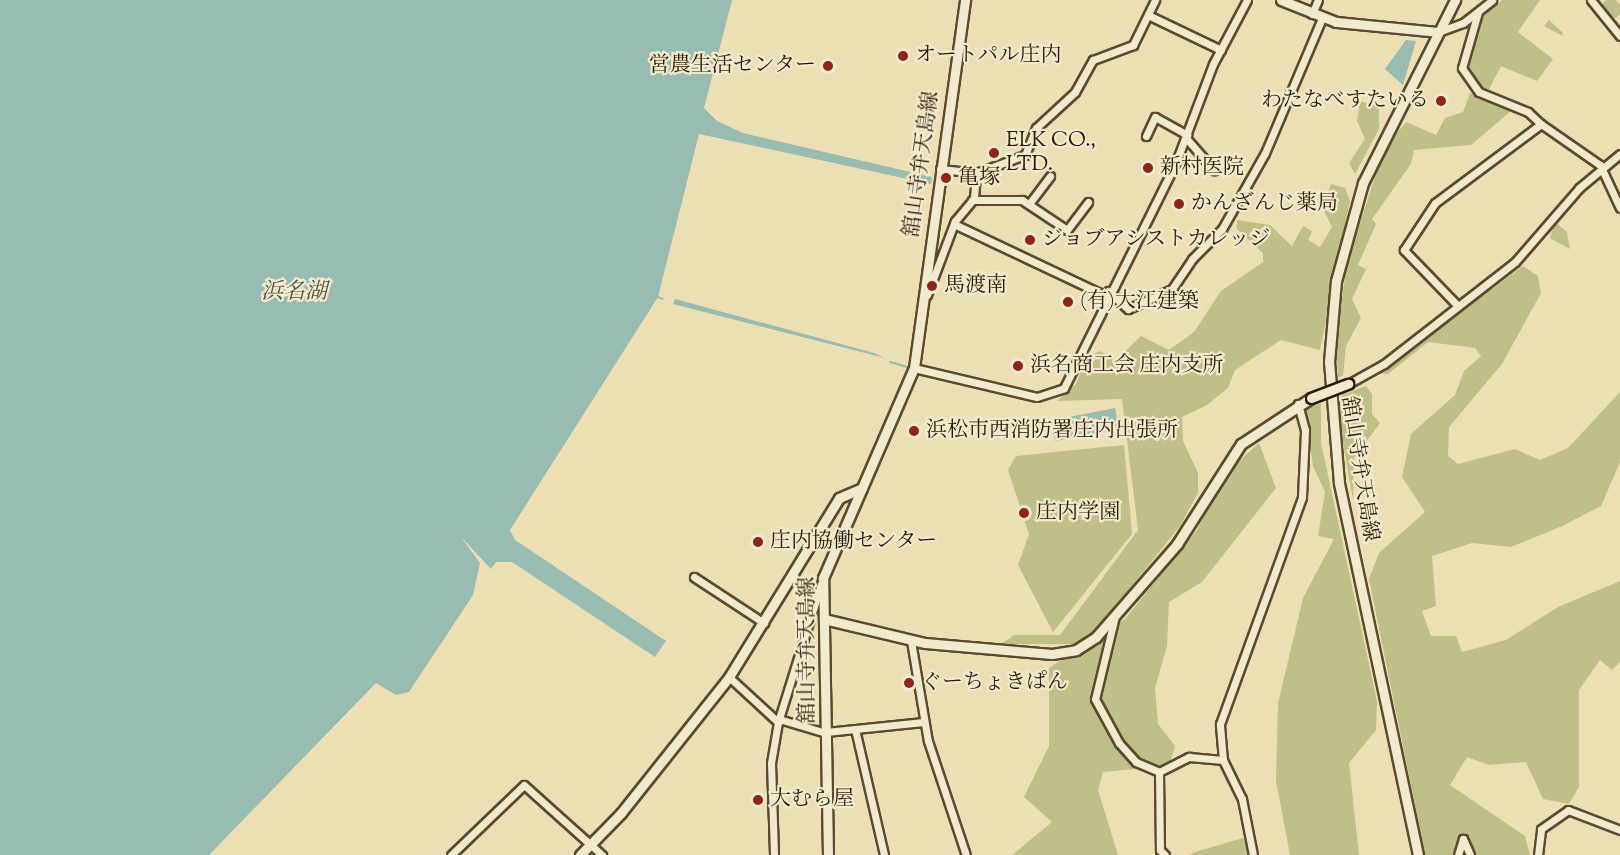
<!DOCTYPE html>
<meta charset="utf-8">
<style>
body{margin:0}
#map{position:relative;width:1620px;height:855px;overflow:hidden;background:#ebdfb3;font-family:"Sorts Mill Goudy","Noto Serif JP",serif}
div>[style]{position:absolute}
.green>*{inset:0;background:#bfc087}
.round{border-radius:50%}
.water>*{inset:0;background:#99bcb2;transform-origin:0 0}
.stream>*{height:2px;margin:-1px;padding:0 1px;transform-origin:1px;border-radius:1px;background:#99bcb2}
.roads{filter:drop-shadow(2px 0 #5b4a2f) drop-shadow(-2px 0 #5b4a2f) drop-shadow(0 2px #5b4a2f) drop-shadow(0 -2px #5b4a2f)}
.street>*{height:7px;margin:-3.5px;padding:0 3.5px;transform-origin:3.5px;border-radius:3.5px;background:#f2eace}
.secondary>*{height:9px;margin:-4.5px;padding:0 4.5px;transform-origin:4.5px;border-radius:4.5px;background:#f2eace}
.bridges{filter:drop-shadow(2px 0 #2b1903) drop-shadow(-2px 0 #2b1903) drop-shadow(0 2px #2b1903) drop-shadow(0 -2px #2b1903)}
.secondary-bridge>*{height:9px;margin:-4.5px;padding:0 4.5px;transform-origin:4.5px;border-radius:4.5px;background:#f2eace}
.dots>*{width:16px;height:16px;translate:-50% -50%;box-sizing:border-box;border:3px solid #f2eace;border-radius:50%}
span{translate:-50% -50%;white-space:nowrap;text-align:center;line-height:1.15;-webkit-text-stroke:4.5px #f2eace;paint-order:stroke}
.poi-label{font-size:21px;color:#2b1903}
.left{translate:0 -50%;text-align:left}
.right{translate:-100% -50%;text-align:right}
.street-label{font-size:21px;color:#2b1903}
.water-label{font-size:22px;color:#525240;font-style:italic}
</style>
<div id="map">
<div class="green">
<i class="round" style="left:1601px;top:-1px;width:20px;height:20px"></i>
<i style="clip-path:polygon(1502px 0,1540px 0,1518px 32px,1553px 59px,1537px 81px,1501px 66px,1487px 93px,1464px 67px,1464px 57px,1484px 15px)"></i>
<i style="clip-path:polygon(1549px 20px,1562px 32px,1563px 36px,1544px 26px)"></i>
<i style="clip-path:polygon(1470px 93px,1511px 111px,1471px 145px,1414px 150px,1411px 164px,1372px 219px,1376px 224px,1358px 265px,1366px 269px,1352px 299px,1361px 318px,1346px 346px,1343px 376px,1338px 377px,1336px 342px,1347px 263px,1384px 149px,1406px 122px,1436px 135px,1445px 118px,1463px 112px)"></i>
<i style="clip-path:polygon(1360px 101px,1379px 107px,1379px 129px,1355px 174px,1349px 163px,1365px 139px,1357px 121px)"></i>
<i style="clip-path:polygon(1331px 184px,1345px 188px,1350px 201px,1320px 350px,1281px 340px,1235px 370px,1228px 388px,1207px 405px,1182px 417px,1183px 441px,1198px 473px,1198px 493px,1180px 526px,1091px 637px,1075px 644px,1001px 644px,1014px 635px,1060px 635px,1138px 530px,1122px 399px,1057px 401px,1076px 384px,1086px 358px,1100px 351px,1115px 361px,1141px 336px,1169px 350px,1194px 332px,1221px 291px,1263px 262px,1263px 253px,1237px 229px,1237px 220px,1270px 225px,1292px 246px,1303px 226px,1312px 231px,1308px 240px,1320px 247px,1332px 227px,1322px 207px)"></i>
<i style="clip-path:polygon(1555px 222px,1567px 232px,1570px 249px,1550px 238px)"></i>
<i style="clip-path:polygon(1523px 266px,1538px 276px,1541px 293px,1502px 364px,1449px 427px,1448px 456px,1458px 464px,1515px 449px,1540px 460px,1568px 448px,1620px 392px,1620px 462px,1601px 506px,1562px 526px,1511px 547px,1472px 543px,1432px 556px,1436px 606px,1422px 611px,1431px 636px,1456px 636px,1462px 652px,1506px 640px,1558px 607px,1620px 581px,1620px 662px,1612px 670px,1600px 660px,1579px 690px,1579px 787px,1569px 804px,1543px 799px,1526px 762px,1489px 765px,1467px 757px,1450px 785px,1525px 836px,1530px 855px,1425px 855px,1369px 579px,1379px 553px,1425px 512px,1402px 477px,1411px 434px,1455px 395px,1464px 371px,1481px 356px,1475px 348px,1428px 342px,1388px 374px,1379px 373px)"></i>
<i style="clip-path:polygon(1366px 386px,1372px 394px,1372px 414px,1380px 423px,1354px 458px,1353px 500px,1337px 408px,1342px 395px)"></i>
<i style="clip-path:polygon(1321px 403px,1321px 443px,1377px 701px,1376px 730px,1349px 763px,1359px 855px,1290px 855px,1276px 781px,1278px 703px,1303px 598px,1334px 539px,1318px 536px,1325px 492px,1313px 466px,1305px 410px)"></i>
<i style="clip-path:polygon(1259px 443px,1276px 488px,1202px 582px,1169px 602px,1167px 646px,1155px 688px,1158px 724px,1175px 746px,1169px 766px,1103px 772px,1098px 790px,1118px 855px,1012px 855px,1052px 822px,1024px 797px,1049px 746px,1049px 668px,1125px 619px,1197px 530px,1227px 472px)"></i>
<i style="clip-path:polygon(1124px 445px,1132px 534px,1053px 632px,1018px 565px,1029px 534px,1008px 470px,1016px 456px)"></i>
<i style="clip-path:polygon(1243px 838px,1249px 855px,1189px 855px,1195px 852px)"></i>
</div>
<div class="water">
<i style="clip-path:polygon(0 0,732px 0,704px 108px,717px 121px,743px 133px,932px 177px,931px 184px,699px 134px,658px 297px,510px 530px,515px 540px,666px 641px,655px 657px,512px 562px,496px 562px,491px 569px,461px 537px,480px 563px,473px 595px,409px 692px,396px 695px,376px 683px,209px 855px,0 855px)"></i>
<i style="clip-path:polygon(1406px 40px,1416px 41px,1403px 85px,1385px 69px)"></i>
<i style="clip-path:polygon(675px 299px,874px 353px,885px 358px,673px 304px)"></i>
<i style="left:1115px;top:408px;width:21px;height:65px;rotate:79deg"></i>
</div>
<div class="stream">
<i style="left:658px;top:297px;width:5px;rotate:22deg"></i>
<i style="left:890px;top:362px;width:18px;rotate:16deg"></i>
<i style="left:860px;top:734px;width:124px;rotate:76.5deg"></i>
</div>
<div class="roads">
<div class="street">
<i style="left:1591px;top:0;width:46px;rotate:51.1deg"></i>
<i style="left:1478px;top:12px;width:58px;rotate:105.9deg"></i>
<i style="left:1462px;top:68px;width:29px;rotate:55deg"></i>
<i style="left:1479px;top:92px;width:53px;rotate:22.2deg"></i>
<i style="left:1528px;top:112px;width:18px;rotate:43deg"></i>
<i style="left:1312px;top:14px;width:15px;rotate:-67deg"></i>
<i style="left:1148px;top:15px;width:81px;rotate:25.6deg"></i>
<i style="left:1438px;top:32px;width:27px;rotate:-20deg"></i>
<i style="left:1463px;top:23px;width:37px;rotate:-38deg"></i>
<i style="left:1146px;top:136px;width:21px;rotate:-65deg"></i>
<i style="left:1155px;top:117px;width:37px;rotate:29deg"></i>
<i style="left:1186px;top:138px;width:43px;rotate:48.8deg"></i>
<i style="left:940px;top:169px;width:36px;rotate:6deg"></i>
<i style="left:976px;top:173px;width:52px;rotate:-20.2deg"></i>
<i style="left:1025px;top:155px;width:29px;rotate:-68deg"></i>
<i style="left:1036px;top:128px;width:53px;rotate:-42.7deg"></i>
<i style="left:1075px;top:92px;width:37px;rotate:-61deg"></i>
<i style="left:1093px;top:60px;width:43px;rotate:-20.6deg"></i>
<i style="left:1133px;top:45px;width:50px;rotate:-63.9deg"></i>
<i style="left:972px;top:200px;width:50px"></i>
<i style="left:1022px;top:200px;width:54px;rotate:33.7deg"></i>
<i style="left:1067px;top:230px;width:35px;rotate:-53deg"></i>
<i style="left:1029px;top:204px;width:35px;rotate:-53deg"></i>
<i style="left:954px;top:224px;width:168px;rotate:25.3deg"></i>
<i style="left:1108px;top:291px;width:27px;rotate:42deg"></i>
<i style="left:1128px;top:309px;width:48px;rotate:-24.4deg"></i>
<i style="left:1172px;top:289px;width:36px;rotate:-56deg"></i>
<i style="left:1192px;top:259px;width:42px;rotate:-45deg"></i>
<i style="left:1222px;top:229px;width:87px;rotate:-60.5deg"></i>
<i style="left:1265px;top:153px;width:147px;rotate:-67.1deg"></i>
<i style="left:927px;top:295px;width:79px;rotate:-69.3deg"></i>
<i style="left:955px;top:221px;width:30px;rotate:-50deg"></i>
<i style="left:974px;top:198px;width:25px;rotate:-85deg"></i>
<i style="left:1458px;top:306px;width:78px;rotate:-134deg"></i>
<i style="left:1404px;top:250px;width:56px;rotate:-56.6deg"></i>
<i style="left:1435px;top:203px;width:132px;rotate:-36.7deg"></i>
<i style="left:1541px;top:124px;width:72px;rotate:34.8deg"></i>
<i style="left:1600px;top:165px;width:47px;rotate:65.1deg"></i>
<i style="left:914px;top:368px;width:126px;rotate:13.3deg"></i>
<i style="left:1037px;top:397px;width:28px;rotate:-18deg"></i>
<i style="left:1064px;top:388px;width:252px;rotate:-63.6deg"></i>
<i style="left:1176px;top:162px;width:105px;rotate:-69.3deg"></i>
<i style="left:1213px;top:64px;width:72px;rotate:-62deg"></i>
<i style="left:1348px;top:384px;width:41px;rotate:-29.1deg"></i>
<i style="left:1384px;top:364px;width:166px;rotate:-37.9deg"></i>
<i style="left:1515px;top:262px;width:98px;rotate:-49.1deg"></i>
<i style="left:1579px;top:188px;width:53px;rotate:-39.7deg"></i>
<i style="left:694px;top:577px;width:84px;rotate:33.3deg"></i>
<i style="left:1115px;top:616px;width:85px;rotate:103.5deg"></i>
<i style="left:1095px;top:699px;width:50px;rotate:61.4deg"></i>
<i style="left:1119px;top:743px;width:25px;rotate:48deg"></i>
<i style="left:1136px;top:762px;width:25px;rotate:23deg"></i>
<i style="left:1159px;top:772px;width:34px;rotate:-27deg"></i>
<i style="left:1189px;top:757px;width:34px;rotate:5deg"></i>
<i style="left:911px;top:641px;width:101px;rotate:80.4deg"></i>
<i style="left:928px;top:741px;width:120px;rotate:71.6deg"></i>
<i style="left:729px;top:677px;width:67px;rotate:42.6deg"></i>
<i style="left:778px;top:722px;width:42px;rotate:99.7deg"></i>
<i style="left:771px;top:763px;width:92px;rotate:88.1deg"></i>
<i style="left:779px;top:719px;width:49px;rotate:16.6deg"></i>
<i style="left:778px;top:722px;width:145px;rotate:-72.7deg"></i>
<i style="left:855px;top:729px;width:129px;rotate:77deg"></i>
<i style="left:826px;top:732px;width:98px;rotate:-5.9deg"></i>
<i style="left:1159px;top:772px;width:78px;rotate:89.3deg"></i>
<i style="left:1160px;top:850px;width:7px;rotate:45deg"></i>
<i style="left:451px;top:855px;width:101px;rotate:-43.8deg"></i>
<i style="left:524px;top:785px;width:105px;rotate:41.9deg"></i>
<i style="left:1253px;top:855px;width:57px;rotate:-101.1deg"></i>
<i style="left:1242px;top:799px;width:43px;rotate:-116deg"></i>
<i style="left:1223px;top:760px;width:36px;rotate:-95deg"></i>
<i style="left:1220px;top:724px;width:241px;rotate:-70.1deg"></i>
<i style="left:1302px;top:497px;width:67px;rotate:-87.4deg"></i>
<i style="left:1305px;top:430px;width:27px;rotate:-105deg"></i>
<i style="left:1458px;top:855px;width:17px;rotate:-73deg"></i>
<i style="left:1463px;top:839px;width:17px;rotate:66deg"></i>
<i style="left:1538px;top:855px;width:26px;rotate:-83deg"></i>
<i style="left:1541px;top:829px;width:33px;rotate:-35deg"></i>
<i style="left:1568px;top:810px;width:56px;rotate:21deg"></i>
</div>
<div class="secondary">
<i style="left:1281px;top:0;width:59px;rotate:21.8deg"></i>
<i style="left:1336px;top:22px;width:102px;rotate:5.6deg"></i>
<i style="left:824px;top:619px;width:104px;rotate:13.4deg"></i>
<i style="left:925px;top:643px;width:127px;rotate:5deg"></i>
<i style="left:1052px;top:654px;width:24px;rotate:-9deg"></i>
<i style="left:1076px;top:650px;width:24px;rotate:-33deg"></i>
<i style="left:1096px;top:637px;width:123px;rotate:-48.9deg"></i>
<i style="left:1177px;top:544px;width:119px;rotate:-57.4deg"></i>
<i style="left:1241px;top:444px;width:84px;rotate:-33.3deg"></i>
<i style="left:580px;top:855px;width:59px;rotate:-45.7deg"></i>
<i style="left:621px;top:813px;width:174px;rotate:-51.5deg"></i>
<i style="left:729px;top:677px;width:210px;rotate:-58.4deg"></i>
<i style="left:839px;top:498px;width:25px;rotate:-23deg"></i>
<i style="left:828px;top:855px;width:277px;rotate:-91deg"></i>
<i style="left:823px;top:578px;width:229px;rotate:-66.6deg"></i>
<i style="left:914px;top:368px;width:372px;rotate:-82.1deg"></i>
<i style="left:1418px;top:855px;width:380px;rotate:-102deg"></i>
<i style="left:1339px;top:483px;width:121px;rotate:-94.7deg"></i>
<i style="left:1329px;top:362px;width:81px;rotate:-85.1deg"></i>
<i style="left:1336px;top:281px;width:102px;rotate:-74.6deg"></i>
<i style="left:1363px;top:183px;width:205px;rotate:-63.3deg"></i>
</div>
</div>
<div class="bridges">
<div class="secondary-bridge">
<i style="left:1311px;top:398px;width:40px;rotate:-21deg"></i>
</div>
</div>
<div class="dots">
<i style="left:903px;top:56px;background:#8f2418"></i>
<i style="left:828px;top:66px;background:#8f2418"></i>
<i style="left:1441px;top:101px;background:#8f2418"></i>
<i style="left:994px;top:153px;background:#8f2418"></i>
<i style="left:1148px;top:168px;background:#8f2418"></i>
<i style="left:946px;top:178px;background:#8f2418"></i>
<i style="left:1179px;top:204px;background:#8f2418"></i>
<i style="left:1030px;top:240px;background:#8f2418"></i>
<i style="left:932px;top:286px;background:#8f2418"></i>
<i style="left:1068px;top:302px;background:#8f2418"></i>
<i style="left:1018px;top:366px;background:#8f2418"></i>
<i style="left:914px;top:431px;background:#8f2418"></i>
<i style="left:1024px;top:513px;background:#8f2418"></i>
<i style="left:758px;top:542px;background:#8f2418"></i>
<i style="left:909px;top:683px;background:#8f2418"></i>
<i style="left:758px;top:800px;background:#8f2418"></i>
</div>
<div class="poi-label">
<span class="left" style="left:915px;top:56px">オートパル庄内</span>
<span class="right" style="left:816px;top:66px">営農生活センター</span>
<span class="right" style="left:1429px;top:101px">わたなべすたいる</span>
<span class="left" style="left:1006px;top:153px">ELK CO.,<br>LTD.</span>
<span class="left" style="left:1160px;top:168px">新村医院</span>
<span class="left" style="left:958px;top:178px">亀塚</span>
<span class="left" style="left:1191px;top:204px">かんざんじ薬局</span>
<span class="left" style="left:1042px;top:240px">ジョブアシストカレッジ</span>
<span class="left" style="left:944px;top:286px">馬渡南</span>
<span class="left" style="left:1080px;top:302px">(有)大江建築</span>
<span class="left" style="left:1030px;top:366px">浜名商工会 庄内支所</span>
<span class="left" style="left:926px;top:431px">浜松市西消防署庄内出張所</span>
<span class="left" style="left:1036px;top:513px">庄内学園</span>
<span class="left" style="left:770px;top:542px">庄内協働センター</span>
<span class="left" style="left:921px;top:683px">ぐーちょきぱん</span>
<span class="left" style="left:770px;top:800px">大むら屋</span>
</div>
<div class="street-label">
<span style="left:922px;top:164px;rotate:-82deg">舘山寺弁天島線</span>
<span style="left:1359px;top:469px;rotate:81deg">舘山寺弁天島線</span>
<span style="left:808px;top:650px;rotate:-90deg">舘山寺弁天島線</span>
</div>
<div class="water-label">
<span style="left:294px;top:294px">浜名湖</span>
</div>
</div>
